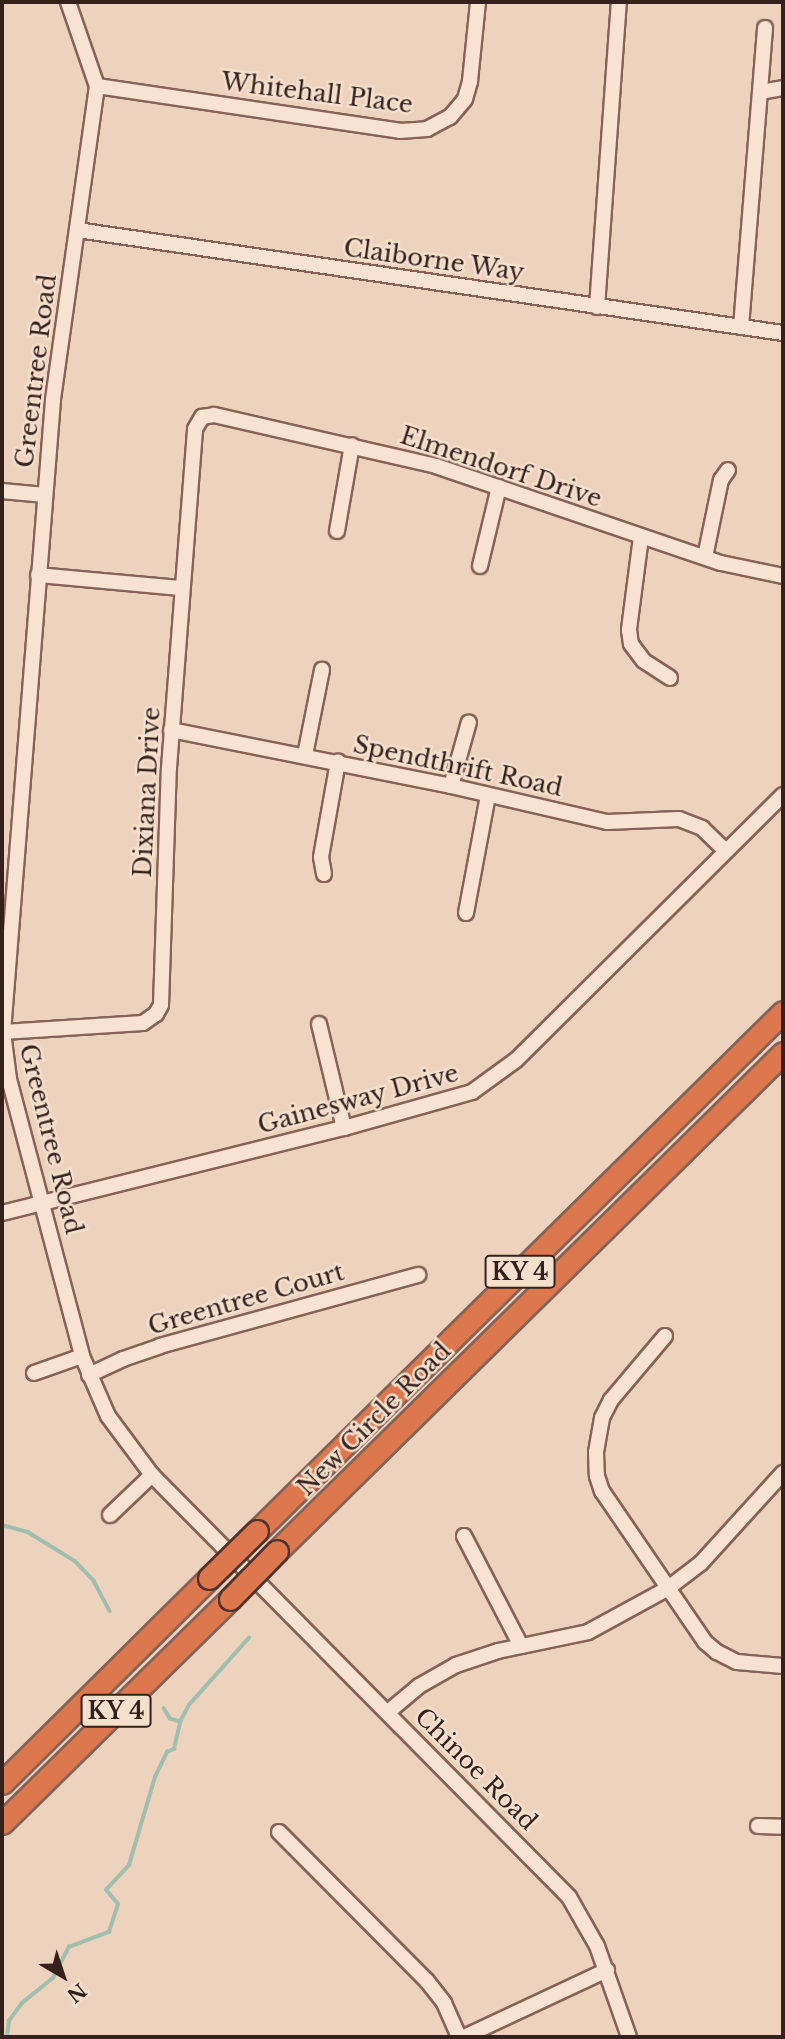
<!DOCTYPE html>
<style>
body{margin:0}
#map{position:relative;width:785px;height:2039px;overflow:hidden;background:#edd2be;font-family:"Libre Baskerville",serif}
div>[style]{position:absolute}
.stream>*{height:3.5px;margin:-1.75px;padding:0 1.75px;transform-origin:1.75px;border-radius:1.75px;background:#a1bfae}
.roads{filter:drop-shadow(2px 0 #856357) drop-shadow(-2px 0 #856357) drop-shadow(0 2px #856357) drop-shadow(0 -2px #856357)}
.minor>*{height:14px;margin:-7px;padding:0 7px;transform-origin:7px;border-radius:7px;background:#f8e2d1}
.highway>*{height:21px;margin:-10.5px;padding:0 10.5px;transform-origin:10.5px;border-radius:10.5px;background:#dd784e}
.bridges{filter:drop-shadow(2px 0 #52332c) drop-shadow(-2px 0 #52332c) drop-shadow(0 2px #52332c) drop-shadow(0 -2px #52332c)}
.highway-bridge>*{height:21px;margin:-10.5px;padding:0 10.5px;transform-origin:10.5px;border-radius:10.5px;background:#dd784e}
span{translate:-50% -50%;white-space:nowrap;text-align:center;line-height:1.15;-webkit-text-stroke:5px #f5dfcd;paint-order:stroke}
.shield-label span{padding:2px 5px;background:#f5dfcd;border:2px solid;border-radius:5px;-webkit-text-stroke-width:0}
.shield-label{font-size:23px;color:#34211c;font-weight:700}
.street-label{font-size:24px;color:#34211c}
.frame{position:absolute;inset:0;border:4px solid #34211c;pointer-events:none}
.north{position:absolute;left:28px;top:1941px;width:70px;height:70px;-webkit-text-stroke:5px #f5dfcd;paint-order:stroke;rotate:141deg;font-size:19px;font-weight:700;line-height:28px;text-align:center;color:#34211c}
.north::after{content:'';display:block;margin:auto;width:24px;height:32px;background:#34211c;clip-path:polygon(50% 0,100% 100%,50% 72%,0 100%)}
</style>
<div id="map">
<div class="stream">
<i style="left:2px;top:1525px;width:27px;rotate:15deg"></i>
<i style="left:28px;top:1532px;width:55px;rotate:31.7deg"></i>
<i style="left:75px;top:1561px;width:28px;rotate:46deg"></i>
<i style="left:94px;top:1581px;width:34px;rotate:62deg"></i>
<i style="left:180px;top:1722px;width:19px;rotate:-62deg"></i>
<i style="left:189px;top:1705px;width:90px;rotate:-48.2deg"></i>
<i style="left:7px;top:2037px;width:16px;rotate:-83deg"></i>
<i style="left:9px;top:2021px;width:22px;rotate:-54deg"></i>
<i style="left:22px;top:2003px;width:40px;rotate:-39deg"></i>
<i style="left:53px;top:1978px;width:35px;rotate:-63deg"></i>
<i style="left:69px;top:1947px;width:43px;rotate:-20.6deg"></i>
<i style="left:109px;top:1932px;width:29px;rotate:-72deg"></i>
<i style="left:118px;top:1904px;width:18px;rotate:-131deg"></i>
<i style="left:106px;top:1890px;width:34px;rotate:-47deg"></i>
<i style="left:129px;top:1865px;width:92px;rotate:-73.5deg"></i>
<i style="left:155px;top:1777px;width:28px;rotate:-64deg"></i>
<i style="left:167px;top:1752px;width:8px;rotate:-23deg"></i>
<i style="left:174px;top:1749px;width:28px;rotate:-77deg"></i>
<i style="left:180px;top:1722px;width:10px;rotate:-163deg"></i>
<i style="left:170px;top:1719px;width:12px;rotate:-121deg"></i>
</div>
<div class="roads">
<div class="minor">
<i style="left:68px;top:2px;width:89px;rotate:71deg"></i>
<i style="left:97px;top:86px;width:317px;rotate:98deg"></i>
<i style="left:53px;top:400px;width:634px;rotate:94.52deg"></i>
<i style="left:3px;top:1032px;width:47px;rotate:82.7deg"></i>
<i style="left:9px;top:1079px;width:286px;rotate:75.2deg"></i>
<i style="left:82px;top:1356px;width:65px;rotate:66.6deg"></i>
<i style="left:108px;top:1416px;width:74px;rotate:53.3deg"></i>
<i style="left:152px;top:1475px;width:593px;rotate:45.34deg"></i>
<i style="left:569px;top:1897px;width:56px;rotate:60.3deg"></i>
<i style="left:597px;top:1946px;width:96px;rotate:70.6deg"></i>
<i style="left:97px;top:86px;width:306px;rotate:8.4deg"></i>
<i style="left:400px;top:131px;width:27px;rotate:-4deg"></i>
<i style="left:427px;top:129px;width:26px;rotate:-28deg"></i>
<i style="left:450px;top:117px;width:23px;rotate:-50deg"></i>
<i style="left:465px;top:99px;width:19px;rotate:-74deg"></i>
<i style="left:470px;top:81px;width:79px;rotate:-84.2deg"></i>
<i style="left:761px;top:92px;width:22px;rotate:-10deg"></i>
<i style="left:77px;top:230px;width:713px;rotate:8.3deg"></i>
<i style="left:597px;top:307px;width:306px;rotate:-85.9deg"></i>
<i style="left:741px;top:327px;width:300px;rotate:-85.4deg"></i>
<i style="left:2px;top:491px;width:43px;rotate:5.3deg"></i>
<i style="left:337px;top:531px;width:87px;rotate:-80.1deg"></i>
<i style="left:641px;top:537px;width:94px;rotate:97.4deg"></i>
<i style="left:629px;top:630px;width:14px;rotate:82deg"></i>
<i style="left:631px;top:644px;width:21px;rotate:53deg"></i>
<i style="left:644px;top:661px;width:31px;rotate:33deg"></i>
<i style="left:705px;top:557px;width:79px;rotate:-78.3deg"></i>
<i style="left:721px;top:480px;width:12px;rotate:-55deg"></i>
<i style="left:480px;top:566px;width:81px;rotate:-76.5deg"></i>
<i style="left:38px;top:575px;width:144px;rotate:5.2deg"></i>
<i style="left:171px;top:730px;width:286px;rotate:11.3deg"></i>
<i style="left:451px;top:786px;width:160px;rotate:13deg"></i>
<i style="left:607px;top:822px;width:72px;rotate:-2.4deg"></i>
<i style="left:679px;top:819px;width:25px;rotate:21deg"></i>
<i style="left:702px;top:828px;width:33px;rotate:44deg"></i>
<i style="left:305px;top:755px;width:87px;rotate:-78.7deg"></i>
<i style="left:451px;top:786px;width:66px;rotate:-74.3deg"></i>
<i style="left:324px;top:874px;width:17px;rotate:-100deg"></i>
<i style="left:321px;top:857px;width:97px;rotate:-79.9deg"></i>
<i style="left:466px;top:913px;width:120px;rotate:-79.4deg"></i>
<i style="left:319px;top:1024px;width:107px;rotate:76.5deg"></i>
<i style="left:3px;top:1032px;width:140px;rotate:-3.7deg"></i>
<i style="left:143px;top:1023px;width:16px;rotate:-35deg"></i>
<i style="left:156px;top:1014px;width:10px;rotate:-61deg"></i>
<i style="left:161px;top:1005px;width:237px;rotate:-88.1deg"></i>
<i style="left:169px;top:768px;width:340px;rotate:-85.6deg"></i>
<i style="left:195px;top:429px;width:14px;rotate:-60deg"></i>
<i style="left:202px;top:417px;width:12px;rotate:-9deg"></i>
<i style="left:214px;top:415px;width:228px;rotate:12.9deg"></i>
<i style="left:436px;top:466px;width:301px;rotate:18.8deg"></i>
<i style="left:721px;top:563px;width:63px;rotate:11.8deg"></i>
<i style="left:2px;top:1213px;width:352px;rotate:-14deg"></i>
<i style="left:344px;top:1128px;width:133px;rotate:-15.7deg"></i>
<i style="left:472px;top:1092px;width:54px;rotate:-36deg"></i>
<i style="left:516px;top:1060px;width:376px;rotate:-44.8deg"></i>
<i style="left:665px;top:1336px;width:84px;rotate:130.2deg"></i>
<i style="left:611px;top:1400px;width:20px;rotate:117deg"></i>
<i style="left:602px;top:1418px;width:35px;rotate:100deg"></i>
<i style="left:596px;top:1452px;width:24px;rotate:88deg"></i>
<i style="left:597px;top:1476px;width:16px;rotate:72deg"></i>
<i style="left:602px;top:1491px;width:183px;rotate:55.7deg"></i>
<i style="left:705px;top:1642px;width:16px;rotate:40deg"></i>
<i style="left:717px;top:1652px;width:22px;rotate:27deg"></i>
<i style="left:737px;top:1662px;width:46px;rotate:5deg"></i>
<i style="left:34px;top:1373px;width:51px;rotate:-19.5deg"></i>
<i style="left:89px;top:1375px;width:38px;rotate:-25deg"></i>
<i style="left:123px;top:1359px;width:39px;rotate:-19deg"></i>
<i style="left:160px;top:1346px;width:268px;rotate:-15.4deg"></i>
<i style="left:110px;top:1515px;width:58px;rotate:-43.6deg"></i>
<i style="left:464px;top:1536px;width:124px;rotate:62.6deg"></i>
<i style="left:388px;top:1712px;width:40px;rotate:-40deg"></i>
<i style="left:419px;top:1686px;width:43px;rotate:-29.6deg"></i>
<i style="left:456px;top:1665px;width:44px;rotate:-18.4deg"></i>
<i style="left:498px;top:1651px;width:92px;rotate:-11.9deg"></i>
<i style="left:588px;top:1632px;width:90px;rotate:-28.6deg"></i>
<i style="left:667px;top:1589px;width:43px;rotate:-37.4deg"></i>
<i style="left:701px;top:1563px;width:122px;rotate:-47.7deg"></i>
<i style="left:758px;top:1826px;width:25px;rotate:2deg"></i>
<i style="left:279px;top:1832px;width:210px;rotate:45.2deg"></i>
<i style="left:427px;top:1981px;width:28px;rotate:52deg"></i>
<i style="left:444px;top:2003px;width:37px;rotate:66deg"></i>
<i style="left:464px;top:2037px;width:158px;rotate:-25.1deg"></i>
</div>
<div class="highway">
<i style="left:257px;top:1531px;width:739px;rotate:-44.62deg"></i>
<i style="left:277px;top:1551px;width:710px;rotate:-44.54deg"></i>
<i style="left:2px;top:1783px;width:291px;rotate:-44.7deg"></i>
<i style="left:2px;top:1823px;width:320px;rotate:-44.5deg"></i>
</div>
</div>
<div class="bridges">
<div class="highway-bridge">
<i style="left:209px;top:1578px;width:67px;rotate:-44.4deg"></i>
<i style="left:230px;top:1599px;width:67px;rotate:-45.6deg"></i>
</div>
</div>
<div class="shield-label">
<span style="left:520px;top:1272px">KY 4</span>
<span style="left:116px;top:1711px">KY 4</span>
</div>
<div class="street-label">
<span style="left:317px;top:93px;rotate:7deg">Whitehall Place</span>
<span style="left:434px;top:260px;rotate:8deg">Claiborne Way</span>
<span style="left:36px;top:371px;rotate:-83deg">Greentree Road</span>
<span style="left:501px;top:467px;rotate:18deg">Elmendorf Drive</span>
<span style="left:458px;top:766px;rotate:12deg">Spendthrift Road</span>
<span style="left:147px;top:792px;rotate:-87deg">Dixiana Drive</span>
<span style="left:358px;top:1099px;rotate:-15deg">Gainesway Drive</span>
<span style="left:51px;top:1139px;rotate:76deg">Greentree Road</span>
<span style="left:246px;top:1299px;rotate:-16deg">Greentree Court</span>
<span style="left:374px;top:1419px;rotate:-45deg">New Circle Road</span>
<span style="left:476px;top:1769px;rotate:45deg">Chinoe Road</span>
</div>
<div class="frame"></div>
<div class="north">N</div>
</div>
